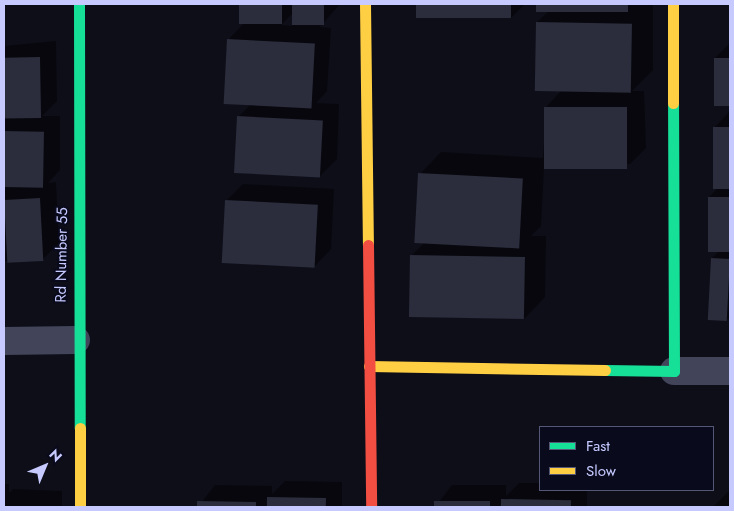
<!DOCTYPE html>
<style>
body{margin:0}
#map{position:relative;width:734px;height:511px;overflow:hidden;background:#0e0e19;font-family:Jost,sans-serif}
div>[style]{position:absolute}
.shadow>*{inset:0;background:#0007}
.building>*{inset:0;background:#2b2c3c;transform-origin:0 0}
.street>*{height:28px;margin:-14px;padding:0 14px;transform-origin:14px;border-radius:14px;background:#42455a}
.fast>*{height:11px;margin:-5.5px;padding:0 5.5px;transform-origin:5.5px;border-radius:5.5px;background:#16e098}
.slow>*{height:11px;margin:-5.5px;padding:0 5.5px;transform-origin:5.5px;border-radius:5.5px;background:#ffcf43}
.jam>*{height:11px;margin:-5.5px;padding:0 5.5px;transform-origin:5.5px;border-radius:5.5px;background:#f24e42}
span{translate:-50% -50%;white-space:nowrap;text-align:center;line-height:1.15;-webkit-text-stroke:4px #0a0a1d;paint-order:stroke}
.street-label{font-size:15px;color:#c6caff}
.frame{position:absolute;inset:0;border:5px solid #c6caff;pointer-events:none}
.legend{position:absolute;left:539px;top:426px;width:175px;height:65px;box-sizing:border-box;background:#0a0a1d;border:1px solid #555777;margin:0;padding:6px 9px;list-style:none;font-size:15px;color:#c6caff}
.legend li{display:flex;align-items:center;gap:10px;height:25px}
.legend b{width:25px;border:1px solid #555777}
.north{position:absolute;left:20px;top:441px;width:50px;height:50px;-webkit-text-stroke:4px #0a0a1d;paint-order:stroke;rotate:45deg;font-size:14px;font-weight:700;line-height:20px;text-align:center;color:#c6caff}
.north::after{content:'';display:block;margin:auto;width:18px;height:22px;background:#c6caff;clip-path:polygon(50% 0,100% 100%,50% 72%,0 100%)}
</style>
<div id="map">
<div class="shadow">
<i style="clip-path:polygon(evenodd,240px 4px,340px 4px,320px 27px,331px 28px,327px 91px,316px 103px,339px 104px,337px 159px,320px 176px,238px 117px,251px 104px,228px 40px,244px 23px,239px 23px,240px 4px,293px 13px,292px 26px,281px 25px,293px 13px)"></i>
<i style="clip-path:polygon(417px 4px,525px 4px,511px 18px,417px 17px)"></i>
<i style="clip-path:polygon(537px 4px,653px 4px,653px 70px,632px 91px,644px 91px,646px 148px,630px 164px,544px 168px,541px 226px,531px 236px,546px 236px,545px 297px,524px 319px,411px 256px,425px 242px,420px 174px,441px 152px,543px 158px,546px 107px,562px 90px,537px 22px,549px 11px,537px 11px)"></i>
<i style="clip-path:polygon(56px 41px,57px 101px,42px 116px,60px 116px,60px 170px,48px 183px,56px 182px,59px 243px,42px 260px,4px 261px,4px 46px)"></i>
<i style="clip-path:polygon(730px 43px,730px 105px,715px 105px,715px 58px)"></i>
<i style="clip-path:polygon(730px 111px,730px 319px,711px 318px,712px 258px,720px 250px,709px 197px,716px 190px,714px 128px)"></i>
<i style="clip-path:polygon(243px 184px,334px 189px,331px 249px,315px 266px,226px 201px)"></i>
<i style="clip-path:polygon(285px 481px,342px 482px,342px 507px,198px 507px,215px 485px,272px 486px,272px 494px)"></i>
<i style="clip-path:polygon(519px 483px,540px 483px,540px 490px,587px 490px,587px 507px,435px 507px,452px 485px,506px 485px,506px 496px)"></i>
<i style="clip-path:polygon(4px 484px,9px 484px,9px 493px,13px 489px,62px 491px,62px 507px,4px 507px)"></i>
<i style="clip-path:polygon(730px 490px,730px 507px,713px 507px)"></i>
</div>
<div class="building">
<i style="left:239px;top:4px;width:43px;height:20px"></i>
<i style="left:292px;top:4px;width:32px;height:21px"></i>
<i style="left:416px;top:4px;width:95px;height:14px"></i>
<i style="left:536px;top:4px;width:92px;height:8px"></i>
<i style="left:536px;top:22px;width:96px;height:69px;rotate:1deg"></i>
<i style="left:227px;top:39px;width:88px;height:65px;rotate:3deg"></i>
<i style="left:40px;top:57px;width:61px;height:36px;rotate:89deg"></i>
<i style="left:714px;top:58px;width:16px;height:48px"></i>
<i style="left:544px;top:107px;width:83px;height:62px"></i>
<i style="left:237px;top:116px;width:86px;height:57px;rotate:3deg"></i>
<i style="left:713px;top:127px;width:17px;height:62px"></i>
<i style="left:4px;top:131px;width:40px;height:56px;rotate:1deg"></i>
<i style="left:418px;top:173px;width:105px;height:70px;rotate:3deg"></i>
<i style="left:708px;top:197px;width:22px;height:55px"></i>
<i style="left:40px;top:198px;width:63px;height:36px;rotate:87deg"></i>
<i style="left:225px;top:200px;width:93px;height:63px;rotate:3deg"></i>
<i style="left:410px;top:255px;width:115px;height:62px;rotate:1deg"></i>
<i style="left:711px;top:258px;width:19px;height:62px;rotate:3deg"></i>
<i style="left:267px;top:497px;width:59px;height:10px;rotate:1deg"></i>
<i style="left:501px;top:499px;width:70px;height:8px;rotate:1deg"></i>
<i style="clip-path:polygon(197px 501px,256px 502px,256px 507px,197px 507px)"></i>
<i style="left:434px;top:501px;width:56px;height:6px"></i>
</div>
<div class="street">
<i style="left:4px;top:341px;width:72px;rotate:-0.8deg"></i>
<i style="left:674px;top:371px;width:56px"></i>
</div>
<div class="fast">
<i style="left:79px;top:4px;width:424px;rotate:89.9deg"></i>
<i style="left:605px;top:370px;width:69px;rotate:0.8deg"></i>
<i style="left:674px;top:371px;width:268px;rotate:-90.2deg"></i>
</div>
<div class="slow">
<i style="left:365px;top:4px;width:241px;rotate:89.3deg"></i>
<i style="left:673px;top:4px;width:99px;rotate:90deg"></i>
<i style="left:369px;top:366px;width:236px;rotate:1deg"></i>
<i style="left:80px;top:428px;width:79px;rotate:90deg"></i>
</div>
<div class="jam">
<i style="left:368px;top:245px;width:262px;rotate:89.3deg"></i>
</div>
<div class="street-label">
<span style="left:62px;top:255px;rotate:-89deg">Rd Number 55</span>
</div>
<div class="frame"></div>
<ul class="legend">
<li><b style="height:6px;background:#16e098"></b>Fast</li>
<li><b style="height:6px;background:#ffcf43"></b>Slow</li>
</ul>
<div class="north">N</div>
</div>
